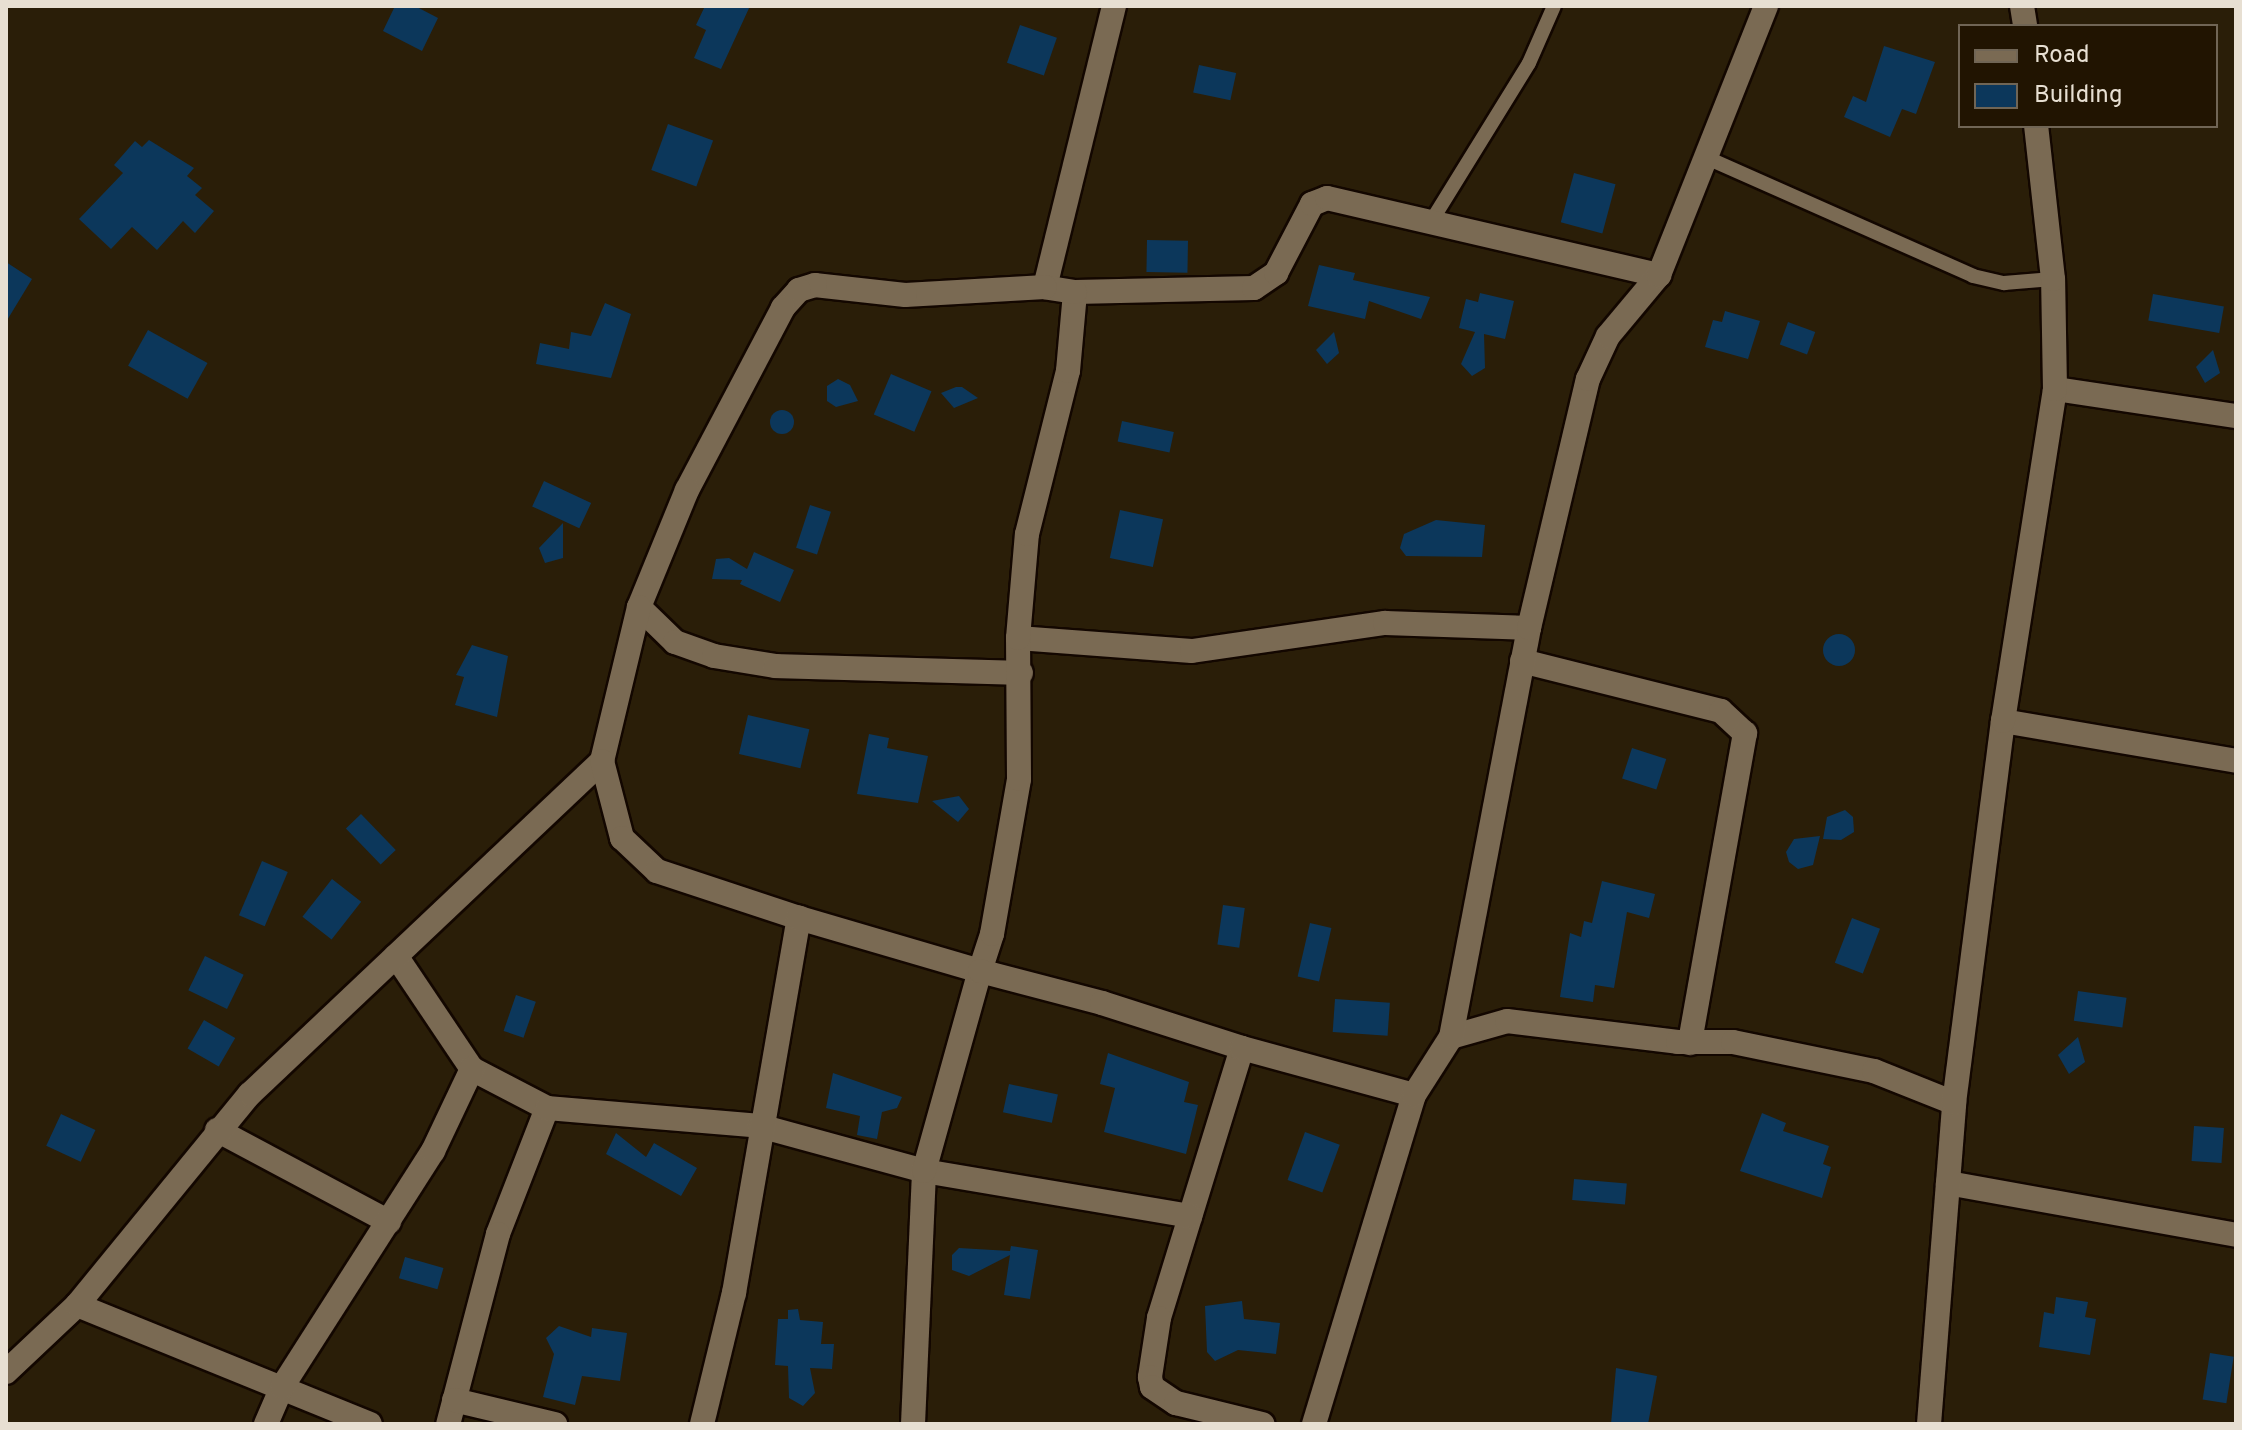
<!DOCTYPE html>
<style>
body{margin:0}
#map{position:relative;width:2242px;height:1430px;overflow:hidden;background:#2a1e08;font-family:Overpass,sans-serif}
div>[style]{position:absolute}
.building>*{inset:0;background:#0c375b;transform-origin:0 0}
.round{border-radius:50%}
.roads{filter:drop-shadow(2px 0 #130700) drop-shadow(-2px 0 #130700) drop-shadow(0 2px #130700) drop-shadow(0 -2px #130700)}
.lane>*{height:14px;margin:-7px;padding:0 7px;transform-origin:7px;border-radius:7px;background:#7a6a53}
.street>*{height:24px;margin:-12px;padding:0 12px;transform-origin:12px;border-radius:12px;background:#7a6a53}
span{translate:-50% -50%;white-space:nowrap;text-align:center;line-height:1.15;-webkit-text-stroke:7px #211401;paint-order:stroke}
.frame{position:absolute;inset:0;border:8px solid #e7dfd2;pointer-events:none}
.legend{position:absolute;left:1958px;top:24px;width:260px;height:104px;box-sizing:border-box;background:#211401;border:2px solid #706555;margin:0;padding:10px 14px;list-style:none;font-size:24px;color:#e7dfd2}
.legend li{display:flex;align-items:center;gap:16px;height:40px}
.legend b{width:40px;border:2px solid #706555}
</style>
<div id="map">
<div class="building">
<i style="clip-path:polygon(395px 6px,415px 6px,438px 18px,422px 51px,383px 31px)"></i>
<i style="clip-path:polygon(705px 6px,750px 6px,721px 69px,694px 58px,706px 30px,696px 25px)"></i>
<i style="left:1020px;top:25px;width:39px;height:40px;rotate:19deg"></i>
<i style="clip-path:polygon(1884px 46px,1935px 62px,1916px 114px,1902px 109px,1890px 137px,1844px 117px,1853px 96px,1866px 102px)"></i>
<i style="left:1199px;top:65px;width:38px;height:28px;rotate:12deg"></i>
<i style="left:668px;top:124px;width:48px;height:49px;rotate:20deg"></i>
<i style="clip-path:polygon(149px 140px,194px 168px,187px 176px,202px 188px,195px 195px,214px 211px,195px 233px,183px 221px,157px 250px,132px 227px,111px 249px,79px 219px,123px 173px,114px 165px,135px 141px,142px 147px)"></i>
<i style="left:1574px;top:173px;width:43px;height:51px;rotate:15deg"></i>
<i style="left:1147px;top:240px;width:41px;height:32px;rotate:1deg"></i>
<i style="clip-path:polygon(6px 262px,32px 279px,6px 322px)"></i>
<i style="clip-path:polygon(1319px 265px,1355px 273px,1353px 280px,1430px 297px,1421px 319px,1369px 301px,1365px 319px,1308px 306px)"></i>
<i style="clip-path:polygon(1480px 293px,1514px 301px,1505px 339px,1484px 334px,1485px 368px,1472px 376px,1461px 364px,1475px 332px,1459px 328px,1466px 299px,1478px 302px)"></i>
<i style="left:2153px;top:294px;width:72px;height:27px;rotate:10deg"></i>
<i style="clip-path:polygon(605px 303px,631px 314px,611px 378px,536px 364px,540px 343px,569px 349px,571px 332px,591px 336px)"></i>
<i style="clip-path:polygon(1725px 311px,1760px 321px,1748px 359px,1705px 347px,1713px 320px,1722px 322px)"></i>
<i style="left:1788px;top:322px;width:29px;height:24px;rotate:20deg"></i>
<i style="left:148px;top:330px;width:68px;height:41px;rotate:29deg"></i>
<i style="clip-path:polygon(1334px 332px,1339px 353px,1327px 364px,1316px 350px)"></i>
<i style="clip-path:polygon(2213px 350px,2220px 373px,2205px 383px,2196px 367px)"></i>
<i style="left:891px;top:374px;width:44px;height:44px;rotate:23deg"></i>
<i style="clip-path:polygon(838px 379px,850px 385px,858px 401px,836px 407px,827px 401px,827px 386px)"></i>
<i style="clip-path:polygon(956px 387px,962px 387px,978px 398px,954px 408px,941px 393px)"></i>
<i class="round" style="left:770px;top:410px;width:24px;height:24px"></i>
<i style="left:1122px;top:421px;width:53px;height:21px;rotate:12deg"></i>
<i style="left:544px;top:481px;width:52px;height:28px;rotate:25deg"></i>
<i style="left:810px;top:505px;width:22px;height:45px;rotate:18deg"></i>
<i style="left:1120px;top:510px;width:44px;height:49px;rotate:12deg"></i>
<i style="clip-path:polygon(1436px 520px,1485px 525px,1482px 557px,1406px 556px,1400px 548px,1404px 534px)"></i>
<i style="clip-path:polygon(563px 523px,563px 558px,545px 563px,539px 548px)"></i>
<i style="clip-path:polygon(754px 552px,794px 570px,780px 602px,740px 584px,742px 580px,712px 579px,716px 559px,729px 558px,747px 569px)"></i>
<i class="round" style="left:1823px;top:634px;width:32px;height:32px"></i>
<i style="clip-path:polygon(472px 645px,508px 656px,497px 717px,455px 705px,464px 677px,456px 675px)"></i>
<i style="left:748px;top:715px;width:63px;height:40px;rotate:13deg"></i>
<i style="clip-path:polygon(869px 734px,889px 738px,887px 748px,928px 756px,918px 803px,857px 794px)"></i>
<i style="left:1632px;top:748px;width:36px;height:32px;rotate:18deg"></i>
<i style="clip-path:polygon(959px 796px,969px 809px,958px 822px,932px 801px)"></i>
<i style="clip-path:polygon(1845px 810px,1853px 817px,1854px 832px,1841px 840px,1823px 839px,1827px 817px)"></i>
<i style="left:361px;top:814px;width:50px;height:21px;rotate:46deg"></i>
<i style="clip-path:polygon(1820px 836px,1813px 865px,1798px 869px,1789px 862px,1786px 852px,1794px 839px)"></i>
<i style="left:262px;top:861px;width:28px;height:59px;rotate:23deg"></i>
<i style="left:332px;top:879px;width:37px;height:48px;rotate:38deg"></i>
<i style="clip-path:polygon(1602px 881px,1655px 894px,1649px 918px,1627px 912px,1614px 988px,1595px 985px,1593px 1002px,1560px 997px,1570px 933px,1581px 937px,1584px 921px,1592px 923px)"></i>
<i style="left:1223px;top:905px;width:22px;height:40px;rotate:8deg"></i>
<i style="left:1852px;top:918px;width:30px;height:48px;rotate:21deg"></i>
<i style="left:1310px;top:923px;width:22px;height:55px;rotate:13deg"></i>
<i style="left:205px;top:956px;width:43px;height:38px;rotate:26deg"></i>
<i style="left:2078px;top:991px;width:49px;height:30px;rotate:8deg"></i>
<i style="left:516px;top:995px;width:21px;height:38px;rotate:19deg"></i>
<i style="left:1335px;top:999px;width:55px;height:33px;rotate:4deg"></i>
<i style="left:204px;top:1020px;width:36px;height:33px;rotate:30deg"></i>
<i style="clip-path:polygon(2078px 1037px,2085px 1062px,2069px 1074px,2058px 1055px)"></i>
<i style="clip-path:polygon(1108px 1053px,1189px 1082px,1184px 1102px,1198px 1105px,1186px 1154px,1104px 1132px,1115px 1088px,1100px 1084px)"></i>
<i style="clip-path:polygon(833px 1073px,902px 1097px,897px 1108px,882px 1112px,877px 1139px,857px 1135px,860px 1116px,826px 1108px)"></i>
<i style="left:1009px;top:1084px;width:50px;height:29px;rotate:12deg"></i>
<i style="clip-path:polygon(1762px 1113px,1786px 1123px,1783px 1131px,1829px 1146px,1823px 1164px,1831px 1167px,1822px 1198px,1740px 1171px)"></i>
<i style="left:61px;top:1114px;width:38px;height:35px;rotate:25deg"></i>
<i style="left:2194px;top:1126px;width:30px;height:35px;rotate:4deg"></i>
<i style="left:1305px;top:1132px;width:37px;height:51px;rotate:20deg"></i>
<i style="clip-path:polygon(616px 1133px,646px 1157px,654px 1143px,697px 1168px,681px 1196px,606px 1154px)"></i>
<i style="left:1574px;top:1179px;width:53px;height:21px;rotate:5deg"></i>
<i style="clip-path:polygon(1011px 1246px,1038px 1250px,1030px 1299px,1004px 1295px,1010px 1255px,969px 1276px,952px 1270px,952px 1255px,959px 1248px,1010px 1251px)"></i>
<i style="left:405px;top:1257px;width:40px;height:22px;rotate:16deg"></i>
<i style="clip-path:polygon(2056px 1297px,2088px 1302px,2085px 1317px,2096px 1319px,2090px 1355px,2039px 1347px,2044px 1312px,2054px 1314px)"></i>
<i style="clip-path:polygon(1242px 1301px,1244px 1319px,1280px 1323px,1276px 1354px,1238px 1350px,1215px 1361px,1207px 1352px,1205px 1306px)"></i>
<i style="clip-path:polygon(798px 1309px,800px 1320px,823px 1322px,821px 1344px,834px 1344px,832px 1369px,810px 1368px,815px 1393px,803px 1406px,789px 1398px,788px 1366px,775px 1365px,778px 1319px,788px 1319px,788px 1310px)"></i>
<i style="clip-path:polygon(559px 1326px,591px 1337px,592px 1328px,627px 1333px,620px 1381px,582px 1376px,575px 1405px,543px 1397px,554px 1354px,546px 1338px)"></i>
<i style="left:2210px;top:1353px;width:24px;height:47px;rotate:9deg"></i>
<i style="clip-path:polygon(1616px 1368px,1657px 1376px,1648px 1424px,1611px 1424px)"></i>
</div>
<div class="roads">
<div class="lane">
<i style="left:1705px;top:157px;width:293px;rotate:23.9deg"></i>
<i style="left:1973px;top:276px;width:32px;rotate:13deg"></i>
<i style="left:2004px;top:283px;width:49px;rotate:-4.7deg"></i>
<i style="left:1429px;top:225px;width:190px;rotate:-58.3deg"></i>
<i style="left:1529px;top:63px;width:62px;rotate:-66.3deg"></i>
</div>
<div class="street">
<i style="left:2022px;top:6px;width:20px;rotate:81deg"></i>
<i style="left:1045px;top:287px;width:289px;rotate:-76.2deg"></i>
<i style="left:1075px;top:292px;width:179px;rotate:-1.3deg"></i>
<i style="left:1254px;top:288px;width:27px;rotate:-34deg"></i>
<i style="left:1276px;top:273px;width:78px;rotate:-62.4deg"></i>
<i style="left:1312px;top:204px;width:16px;rotate:-22deg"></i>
<i style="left:1327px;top:198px;width:341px;rotate:13.1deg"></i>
<i style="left:2055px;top:389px;width:183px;rotate:8.5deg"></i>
<i style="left:639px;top:607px;width:50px;rotate:44.2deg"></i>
<i style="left:675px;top:642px;width:41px;rotate:19.7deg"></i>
<i style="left:714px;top:656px;width:63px;rotate:9.2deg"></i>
<i style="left:776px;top:666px;width:245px;rotate:1.6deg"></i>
<i style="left:1018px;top:638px;width:174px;rotate:4.3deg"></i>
<i style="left:1192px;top:651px;width:195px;rotate:-8.3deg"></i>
<i style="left:1385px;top:623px;width:144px;rotate:2deg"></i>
<i style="left:1522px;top:661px;width:205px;rotate:14.1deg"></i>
<i style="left:1721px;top:711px;width:33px;rotate:43deg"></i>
<i style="left:1745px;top:733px;width:315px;rotate:100.1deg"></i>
<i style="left:2003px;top:721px;width:236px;rotate:9.7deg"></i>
<i style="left:396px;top:956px;width:136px;rotate:56.1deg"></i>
<i style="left:472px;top:1069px;width:85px;rotate:27.5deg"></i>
<i style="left:547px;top:1108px;width:135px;rotate:111.3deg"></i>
<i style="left:498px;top:1234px;width:196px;rotate:104.7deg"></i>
<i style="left:1451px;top:1037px;width:58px;rotate:-15.9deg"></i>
<i style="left:1507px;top:1021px;width:172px;rotate:7deg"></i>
<i style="left:1678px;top:1042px;width:55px"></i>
<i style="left:1733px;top:1042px;width:144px;rotate:11.6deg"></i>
<i style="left:1874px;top:1071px;width:86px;rotate:21.8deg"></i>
<i style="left:1242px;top:1048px;width:282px;rotate:107.1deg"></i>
<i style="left:1159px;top:1318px;width:60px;rotate:98.7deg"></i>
<i style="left:1150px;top:1377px;width:10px;rotate:79deg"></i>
<i style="left:1152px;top:1387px;width:29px;rotate:34deg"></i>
<i style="left:1176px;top:1403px;width:89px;rotate:13.7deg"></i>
<i style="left:547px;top:1108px;width:214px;rotate:4.8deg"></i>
<i style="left:760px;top:1126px;width:170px;rotate:15.3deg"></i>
<i style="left:924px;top:1171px;width:270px;rotate:9.6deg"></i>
<i style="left:217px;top:1130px;width:195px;rotate:28.1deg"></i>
<i style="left:1948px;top:1183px;width:293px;rotate:10.2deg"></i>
<i style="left:77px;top:1305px;width:316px;rotate:22.1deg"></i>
<i style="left:6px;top:1372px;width:98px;rotate:-43.3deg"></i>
<i style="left:77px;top:1305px;width:273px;rotate:-50.7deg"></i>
<i style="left:250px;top:1094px;width:485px;rotate:-43.4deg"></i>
<i style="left:454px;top:1400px;width:104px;rotate:13.4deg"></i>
<i style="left:266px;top:1424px;width:40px;rotate:-66.6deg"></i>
<i style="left:282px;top:1387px;width:280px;rotate:-57.4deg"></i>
<i style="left:433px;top:1151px;width:91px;rotate:-64.6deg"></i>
<i style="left:702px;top:1424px;width:135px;rotate:-76.3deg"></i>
<i style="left:734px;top:1293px;width:381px;rotate:-80.2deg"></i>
<i style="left:913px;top:1424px;width:253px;rotate:-87.5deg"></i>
<i style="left:924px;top:1171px;width:208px;rotate:-74.4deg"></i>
<i style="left:980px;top:971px;width:39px;rotate:-72deg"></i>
<i style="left:992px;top:934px;width:157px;rotate:-80.1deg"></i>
<i style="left:1019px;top:779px;width:141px;rotate:-90.4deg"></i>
<i style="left:1018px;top:638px;width:104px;rotate:-85.1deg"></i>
<i style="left:1027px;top:534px;width:168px;rotate:-75.9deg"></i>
<i style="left:1068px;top:371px;width:79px;rotate:-84.9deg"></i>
<i style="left:1075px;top:292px;width:30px;rotate:-171deg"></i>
<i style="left:1045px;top:287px;width:140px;rotate:176.7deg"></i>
<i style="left:905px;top:295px;width:91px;rotate:-173.7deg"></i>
<i style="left:815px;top:285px;width:17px;rotate:163deg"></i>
<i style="left:799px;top:290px;width:24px;rotate:132deg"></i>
<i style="left:783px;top:308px;width:206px;rotate:117.8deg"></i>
<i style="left:687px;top:490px;width:126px;rotate:112.3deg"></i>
<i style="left:639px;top:607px;width:158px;rotate:103.5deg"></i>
<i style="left:602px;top:761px;width:80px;rotate:75.4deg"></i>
<i style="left:622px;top:838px;width:48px;rotate:43.3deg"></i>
<i style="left:657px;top:871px;width:150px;rotate:18.3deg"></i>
<i style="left:799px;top:918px;width:189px;rotate:16.3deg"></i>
<i style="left:980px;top:971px;width:126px;rotate:14.7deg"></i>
<i style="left:1102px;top:1003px;width:147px;rotate:17.8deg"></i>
<i style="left:1242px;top:1048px;width:178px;rotate:15.3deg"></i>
<i style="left:1314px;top:1424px;width:344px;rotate:-73.1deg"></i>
<i style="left:1414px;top:1095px;width:69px;rotate:-57.5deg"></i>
<i style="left:1451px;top:1037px;width:416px;rotate:-79.2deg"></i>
<i style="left:1529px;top:628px;width:256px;rotate:-76.7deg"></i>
<i style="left:1588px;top:379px;width:47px;rotate:-65.1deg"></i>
<i style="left:1608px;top:336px;width:80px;rotate:-50.1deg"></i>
<i style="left:1659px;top:275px;width:289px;rotate:-68.3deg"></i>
<i style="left:1929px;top:1424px;width:322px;rotate:-85.5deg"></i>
<i style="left:1954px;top:1103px;width:385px;rotate:-82.7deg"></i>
<i style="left:2003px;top:721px;width:336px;rotate:-81.1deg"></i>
<i style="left:2055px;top:389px;width:110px;rotate:-91deg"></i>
<i style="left:2053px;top:279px;width:154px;rotate:-96.3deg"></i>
</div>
</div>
<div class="frame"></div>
<ul class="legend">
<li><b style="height:10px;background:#7a6a53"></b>Road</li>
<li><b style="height:22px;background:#0c375b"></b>Building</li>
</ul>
</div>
